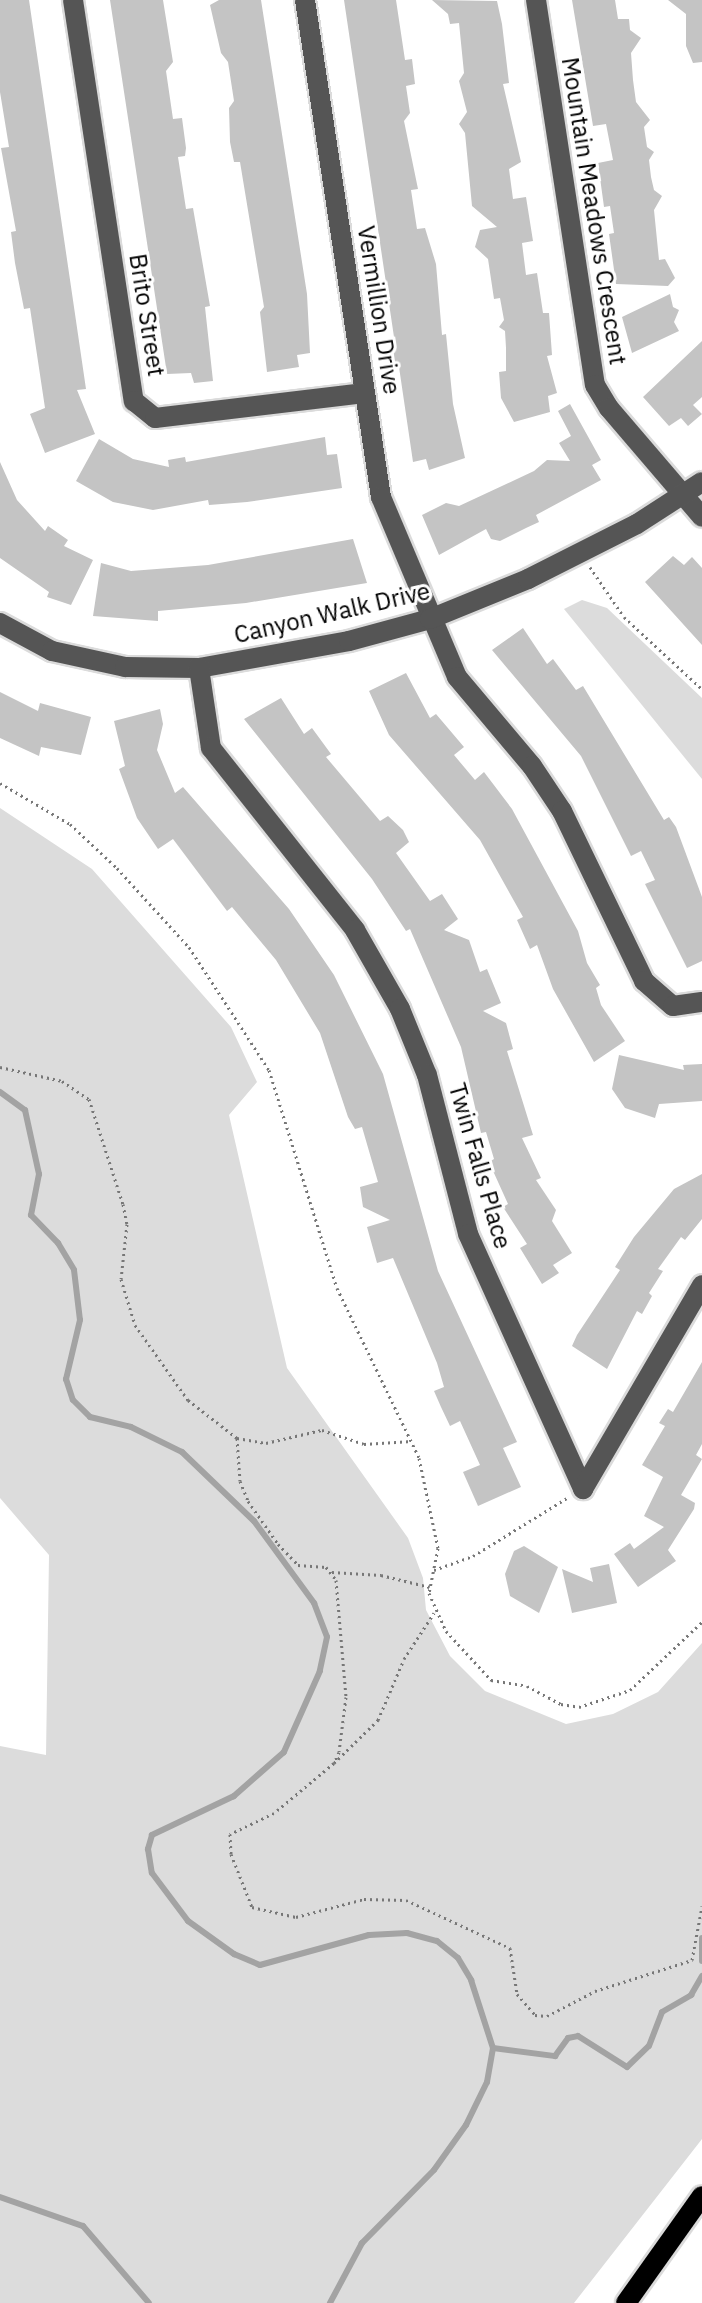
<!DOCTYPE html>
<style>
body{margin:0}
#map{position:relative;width:702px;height:2303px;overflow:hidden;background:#fff;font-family:"IBM Plex Sans",sans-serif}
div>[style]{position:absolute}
.green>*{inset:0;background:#dcdcdc}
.stream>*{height:6px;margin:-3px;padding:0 3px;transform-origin:3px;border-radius:3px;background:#a3a3a3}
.building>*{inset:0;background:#c4c4c4}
.path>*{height:3px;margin-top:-1.5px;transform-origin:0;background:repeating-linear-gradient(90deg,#777 0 2px,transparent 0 6px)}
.roads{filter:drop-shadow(2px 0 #dbdbdb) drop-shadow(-2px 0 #dbdbdb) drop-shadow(0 2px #dbdbdb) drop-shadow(0 -2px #dbdbdb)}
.minor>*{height:20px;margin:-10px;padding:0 10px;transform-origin:10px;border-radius:10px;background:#555}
.major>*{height:20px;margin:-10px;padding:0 10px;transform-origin:10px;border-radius:10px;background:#000}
span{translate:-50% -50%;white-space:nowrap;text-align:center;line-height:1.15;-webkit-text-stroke:6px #fff;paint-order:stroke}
.street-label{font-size:24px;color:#000}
</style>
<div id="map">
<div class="green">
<i style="clip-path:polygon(582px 600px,607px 608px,702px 698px,702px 779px,564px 609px)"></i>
<i style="clip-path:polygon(0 808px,92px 869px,231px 1027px,257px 1082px,229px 1115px,287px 1368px,408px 1538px,423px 1578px,426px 1610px,450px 1656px,485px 1691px,566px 1724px,613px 1714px,658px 1692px,702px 1643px,702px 2139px,574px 2303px,0 2303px,0 1746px,46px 1755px,49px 1555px,0 1498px)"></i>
</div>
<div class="stream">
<i style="left:0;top:1092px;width:31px;rotate:36deg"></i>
<i style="left:25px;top:1110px;width:66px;rotate:77.7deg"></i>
<i style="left:39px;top:1174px;width:42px;rotate:101deg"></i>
<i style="left:31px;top:1215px;width:39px;rotate:46deg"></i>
<i style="left:58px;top:1243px;width:31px;rotate:59deg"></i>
<i style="left:74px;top:1270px;width:50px;rotate:83.2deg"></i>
<i style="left:80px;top:1320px;width:61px;rotate:103.3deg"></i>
<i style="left:66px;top:1379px;width:22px;rotate:72deg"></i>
<i style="left:73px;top:1400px;width:24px;rotate:45deg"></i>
<i style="left:90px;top:1417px;width:42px;rotate:13.7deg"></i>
<i style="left:131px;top:1427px;width:57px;rotate:26.1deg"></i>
<i style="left:182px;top:1452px;width:100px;rotate:43.8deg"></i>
<i style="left:254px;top:1521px;width:102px;rotate:53.8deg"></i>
<i style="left:314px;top:1603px;width:36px;rotate:69deg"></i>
<i style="left:327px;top:1637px;width:35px;rotate:102deg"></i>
<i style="left:320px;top:1671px;width:89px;rotate:114deg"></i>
<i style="left:284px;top:1752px;width:67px;rotate:138.7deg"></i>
<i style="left:234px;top:1796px;width:91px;rotate:154.6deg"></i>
<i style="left:152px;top:1835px;width:15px;rotate:106deg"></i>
<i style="left:148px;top:1849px;width:24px;rotate:81deg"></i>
<i style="left:152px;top:1873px;width:60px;rotate:53.1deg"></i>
<i style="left:188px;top:1921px;width:57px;rotate:35.7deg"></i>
<i style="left:234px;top:1954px;width:28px;rotate:23deg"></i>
<i style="left:260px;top:1965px;width:113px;rotate:-15.4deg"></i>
<i style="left:369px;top:1935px;width:38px;rotate:-3deg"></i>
<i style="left:407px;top:1933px;width:31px;rotate:15deg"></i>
<i style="left:437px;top:1941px;width:27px;rotate:39deg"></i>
<i style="left:458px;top:1958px;width:26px;rotate:59deg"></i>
<i style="left:471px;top:1980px;width:71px;rotate:72.1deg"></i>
<i style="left:493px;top:2048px;width:35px;rotate:100deg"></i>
<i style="left:487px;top:2082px;width:48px;rotate:116deg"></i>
<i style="left:466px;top:2125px;width:55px;rotate:125.4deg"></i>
<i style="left:434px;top:2170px;width:103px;rotate:134.6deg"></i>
<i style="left:362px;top:2243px;width:68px;rotate:118.1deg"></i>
<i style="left:702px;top:1938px;width:23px;rotate:90deg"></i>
<i style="left:493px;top:2048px;width:63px;rotate:7.4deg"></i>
<i style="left:555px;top:2056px;width:22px;rotate:-54deg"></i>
<i style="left:568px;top:2038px;width:10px;rotate:-11deg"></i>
<i style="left:578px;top:2036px;width:58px;rotate:32.3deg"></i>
<i style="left:627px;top:2067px;width:30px;rotate:-44deg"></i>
<i style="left:649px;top:2046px;width:36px;rotate:-69deg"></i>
<i style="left:662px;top:2012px;width:34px;rotate:-30deg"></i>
<i style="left:691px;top:1995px;width:22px;rotate:-60deg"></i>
<i style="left:0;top:2197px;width:88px;rotate:19.3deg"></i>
<i style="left:83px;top:2226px;width:101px;rotate:49.4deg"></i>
</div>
<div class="building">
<i style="clip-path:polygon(0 0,29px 0,86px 389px,77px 390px,95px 434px,45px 453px,30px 414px,45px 408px,30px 308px,24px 309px,15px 263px,11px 232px,16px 231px,1px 148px,9px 147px,0 92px)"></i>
<i style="clip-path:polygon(110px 0,163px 0,173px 62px,166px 71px,173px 119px,182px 118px,186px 148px,185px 156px,178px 157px,186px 209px,193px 208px,210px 306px,205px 307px,213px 381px,194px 383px,191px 373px,167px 374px)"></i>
<i style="clip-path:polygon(219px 0,261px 0,307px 294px,310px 353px,297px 355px,299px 367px,267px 372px,260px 312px,264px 307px,240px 162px,234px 162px,230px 142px,229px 108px,234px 101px,228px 62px,221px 53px,210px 5px)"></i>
<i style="clip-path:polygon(344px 0,396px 0,405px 60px,412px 59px,415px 84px,406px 86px,410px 113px,404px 121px,418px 189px,411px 190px,417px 229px,425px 228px,436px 264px,442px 335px,446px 334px,453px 404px,465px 458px,429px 470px,426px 459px,413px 462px,399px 367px,393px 368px,394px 337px)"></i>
<i style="clip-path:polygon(432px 0,497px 1px,502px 24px,509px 83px,503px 84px,521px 162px,509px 169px,513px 199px,526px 197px,533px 241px,522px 243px,526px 275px,537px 273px,543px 313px,549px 313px,552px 355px,547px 356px,557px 393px,548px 396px,550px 412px,514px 422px,501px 398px,499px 372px,506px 371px,506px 348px,505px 331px,499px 327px,504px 320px,500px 298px,494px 299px,488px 259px,475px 247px,480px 230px,497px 227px,472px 206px,465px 133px,459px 124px,467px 112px,459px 81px,464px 73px,459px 23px,450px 24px,448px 14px)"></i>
<i style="clip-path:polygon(572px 0,615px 0,618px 19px,629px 19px,630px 30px,641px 38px,631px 53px,633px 80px,636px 102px,650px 120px,644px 127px,647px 147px,654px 152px,649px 160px,651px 177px,654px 190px,662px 196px,654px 210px,659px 260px,665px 259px,675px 278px,668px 286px,616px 284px,609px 234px,614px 233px,610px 206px,604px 207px,598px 163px,613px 160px,606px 124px,593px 126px)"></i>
<i style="clip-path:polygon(668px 0,702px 0,702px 62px,693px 63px,686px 46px,686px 14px)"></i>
<i style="clip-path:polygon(670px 294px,673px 307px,679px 310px,674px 322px,679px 331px,632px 353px,622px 317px)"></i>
<i style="clip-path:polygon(702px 341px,702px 397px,693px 405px,702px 414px,688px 426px,681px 418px,669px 426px,643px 397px)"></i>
<i style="clip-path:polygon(570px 404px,601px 460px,592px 465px,601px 480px,536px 515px,539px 522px,526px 528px,500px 541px,491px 539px,486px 529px,439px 555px,422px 515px,446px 503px,459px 506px,534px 471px,547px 460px,570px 461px,559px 443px,571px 436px,558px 411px)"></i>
<i style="clip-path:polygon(325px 437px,327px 455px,337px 454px,342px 488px,247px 502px,209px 505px,208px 500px,153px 510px,113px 502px,76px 481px,99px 439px,133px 459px,169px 467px,168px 460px,185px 457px,186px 462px)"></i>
<i style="clip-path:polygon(0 462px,17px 500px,45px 531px,48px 526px,68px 540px,64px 546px,93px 560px,71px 605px,47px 597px,49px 592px,0 558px)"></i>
<i style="clip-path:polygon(353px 539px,367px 583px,246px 603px,158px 611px,158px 621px,93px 616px,101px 563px,131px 571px,208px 565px)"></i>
<i style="clip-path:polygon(673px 556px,684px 565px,692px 557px,702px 568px,702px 645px,645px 582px)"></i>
<i style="clip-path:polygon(523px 628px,547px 664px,553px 659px,576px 690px,583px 686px,664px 820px,669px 817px,676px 827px,702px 897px,702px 961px,687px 968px,645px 884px,655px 880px,641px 851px,631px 856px,581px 756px,492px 650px)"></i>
<i style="clip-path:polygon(406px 673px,430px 718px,436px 714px,464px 747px,454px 755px,475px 780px,484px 772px,512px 809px,578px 931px,587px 963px,600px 985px,596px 988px,601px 1005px,625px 1041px,594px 1062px,553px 989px,537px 945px,530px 949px,517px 920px,523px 917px,480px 840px,389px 735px,369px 691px)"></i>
<i style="clip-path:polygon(0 692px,38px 711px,40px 703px,91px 717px,81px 755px,41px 747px,39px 756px,0 738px)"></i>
<i style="clip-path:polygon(281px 698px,304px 734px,312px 728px,331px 754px,326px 757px,380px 821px,388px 816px,403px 830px,409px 842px,396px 853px,430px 901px,442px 894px,458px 919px,444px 930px,469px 940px,480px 972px,487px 969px,501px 1003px,483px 1011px,506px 1023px,513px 1049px,507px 1051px,533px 1135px,522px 1138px,541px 1178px,536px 1180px,556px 1210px,552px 1221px,572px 1253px,553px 1265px,559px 1273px,542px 1284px,520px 1248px,527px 1244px,503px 1207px,508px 1204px,489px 1162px,494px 1159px,486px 1132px,481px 1133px,461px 1047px,410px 929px,406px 931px,372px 879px,244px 719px)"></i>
<i style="clip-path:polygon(160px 709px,163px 724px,157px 750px,175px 793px,183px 787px,289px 909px,334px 975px,383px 1074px,438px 1271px,517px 1442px,503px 1448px,521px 1487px,478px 1506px,463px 1472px,480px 1465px,460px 1421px,450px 1426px,441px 1407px,434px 1391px,444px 1387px,437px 1363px,393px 1258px,377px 1263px,367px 1227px,390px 1220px,363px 1207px,360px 1187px,378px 1182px,362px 1127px,355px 1129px,348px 1117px,320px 1033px,276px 960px,232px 907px,227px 911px,173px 839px,158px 849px,137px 818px,119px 769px,125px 766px,114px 721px)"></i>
<i style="clip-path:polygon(619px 1055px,684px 1070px,683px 1065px,702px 1064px,702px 1101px,659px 1104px,655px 1118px,625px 1108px,612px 1089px)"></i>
<i style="clip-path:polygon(702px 1174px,702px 1219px,685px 1240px,681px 1237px,658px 1269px,663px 1271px,649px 1293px,652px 1296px,642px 1314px,637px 1311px,607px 1369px,572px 1346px,577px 1335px,620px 1270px,615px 1267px,634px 1237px,674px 1189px)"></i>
<i style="clip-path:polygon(702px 1362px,702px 1444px,696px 1455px,702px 1459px,681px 1495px,695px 1503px,694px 1509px,668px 1550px,676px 1561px,638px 1587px,614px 1554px,630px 1543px,634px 1549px,664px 1527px,644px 1516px,663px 1477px,642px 1465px,665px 1426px,659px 1423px,668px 1409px,673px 1412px)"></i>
<i style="clip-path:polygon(524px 1546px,558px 1567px,539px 1613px,510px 1596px,505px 1574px,514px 1551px)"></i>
<i style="clip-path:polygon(609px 1564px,617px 1603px,572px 1613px,562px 1569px,593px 1582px,590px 1568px)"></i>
</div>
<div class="path">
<i style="left:590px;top:567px;width:60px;rotate:55.8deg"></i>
<i style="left:624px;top:617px;width:106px;rotate:42.7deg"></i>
<i style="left:0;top:783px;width:81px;rotate:30.4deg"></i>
<i style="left:70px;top:824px;width:64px;rotate:43.1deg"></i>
<i style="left:117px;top:868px;width:107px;rotate:47.7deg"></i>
<i style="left:189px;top:947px;width:147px;rotate:57deg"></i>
<i style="left:269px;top:1070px;width:228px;rotate:72.7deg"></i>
<i style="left:337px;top:1288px;width:189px;rotate:64.2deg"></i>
<i style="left:419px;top:1458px;width:92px;rotate:78.1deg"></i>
<i style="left:438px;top:1548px;width:46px;rotate:101.3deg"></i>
<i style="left:429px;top:1593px;width:42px;rotate:65.9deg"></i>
<i style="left:446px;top:1631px;width:67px;rotate:47.4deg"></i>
<i style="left:491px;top:1680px;width:36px;rotate:9deg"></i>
<i style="left:527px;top:1686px;width:38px;rotate:28deg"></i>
<i style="left:561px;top:1704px;width:18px;rotate:9deg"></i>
<i style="left:579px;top:1707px;width:54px;rotate:-18.4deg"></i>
<i style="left:630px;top:1690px;width:99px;rotate:-43.4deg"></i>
<i style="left:0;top:1067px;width:64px;rotate:12.7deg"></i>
<i style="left:62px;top:1081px;width:32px;rotate:34deg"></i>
<i style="left:89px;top:1099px;width:110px;rotate:72.1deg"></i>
<i style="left:123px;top:1204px;width:20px;rotate:79deg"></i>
<i style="left:127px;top:1224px;width:55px;rotate:96.2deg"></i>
<i style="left:121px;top:1279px;width:48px;rotate:73.1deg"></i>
<i style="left:135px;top:1325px;width:92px;rotate:54.8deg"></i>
<i style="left:188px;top:1400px;width:62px;rotate:37.8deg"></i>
<i style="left:237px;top:1438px;width:43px;rotate:86deg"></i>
<i style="left:240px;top:1481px;width:22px;rotate:68deg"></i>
<i style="left:248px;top:1501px;width:52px;rotate:55.1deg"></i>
<i style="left:278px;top:1544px;width:29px;rotate:46deg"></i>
<i style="left:298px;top:1565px;width:28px;rotate:4deg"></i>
<i style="left:326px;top:1567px;width:16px;rotate:52deg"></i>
<i style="left:336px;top:1580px;width:117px;rotate:85.1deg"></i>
<i style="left:346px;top:1697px;width:55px;rotate:97.3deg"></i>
<i style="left:339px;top:1752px;width:12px;rotate:114deg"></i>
<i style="left:334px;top:1763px;width:78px;rotate:140.2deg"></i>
<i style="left:274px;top:1813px;width:49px;rotate:154.5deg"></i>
<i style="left:230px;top:1834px;width:20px;rotate:87deg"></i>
<i style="left:231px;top:1854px;width:57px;rotate:68.4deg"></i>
<i style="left:252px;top:1907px;width:45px;rotate:12.8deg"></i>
<i style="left:296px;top:1917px;width:70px;rotate:-14.8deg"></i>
<i style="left:364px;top:1899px;width:42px;rotate:1.4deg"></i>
<i style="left:406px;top:1900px;width:115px;rotate:24.8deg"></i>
<i style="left:510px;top:1948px;width:47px;rotate:81.3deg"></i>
<i style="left:517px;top:1994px;width:28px;rotate:49deg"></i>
<i style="left:535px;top:2015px;width:12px;rotate:5deg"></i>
<i style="left:547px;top:2016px;width:54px;rotate:-27.5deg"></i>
<i style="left:595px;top:1991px;width:102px;rotate:-17.7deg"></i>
<i style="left:692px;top:1960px;width:55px;rotate:-79.5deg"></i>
<i style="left:237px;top:1438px;width:29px;rotate:10deg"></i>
<i style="left:266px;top:1443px;width:57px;rotate:-13.1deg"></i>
<i style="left:322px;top:1430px;width:44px;rotate:18.4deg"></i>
<i style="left:364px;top:1444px;width:48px;rotate:-3.6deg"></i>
<i style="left:434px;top:1570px;width:41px;rotate:-19.7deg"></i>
<i style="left:473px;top:1556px;width:110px;rotate:-31.7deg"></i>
<i style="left:332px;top:1572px;width:49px;rotate:3.5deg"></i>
<i style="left:381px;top:1575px;width:50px;rotate:13.8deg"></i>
<i style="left:334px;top:1763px;width:62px;rotate:-44.3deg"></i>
<i style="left:378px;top:1720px;width:66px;rotate:-66.9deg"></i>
<i style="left:404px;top:1659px;width:55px;rotate:-56.9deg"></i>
</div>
<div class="roads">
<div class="minor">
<i style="left:73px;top:0;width:406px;rotate:81.4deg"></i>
<i style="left:134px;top:401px;width:27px;rotate:39deg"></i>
<i style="left:155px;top:418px;width:211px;rotate:-6.8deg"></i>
<i style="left:305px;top:0;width:503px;rotate:81.31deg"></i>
<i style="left:381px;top:497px;width:195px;rotate:67.1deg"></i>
<i style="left:457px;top:677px;width:116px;rotate:49.9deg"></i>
<i style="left:532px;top:766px;width:54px;rotate:56.3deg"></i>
<i style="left:562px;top:811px;width:189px;rotate:64.2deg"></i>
<i style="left:644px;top:981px;width:38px;rotate:41deg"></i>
<i style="left:673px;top:1006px;width:29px;rotate:-8deg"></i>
<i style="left:536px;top:0;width:389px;rotate:81.3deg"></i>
<i style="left:595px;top:385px;width:27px;rotate:59deg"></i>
<i style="left:609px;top:408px;width:143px;rotate:49.5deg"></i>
<i style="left:0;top:623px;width:59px;rotate:28.3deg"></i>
<i style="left:52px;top:651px;width:75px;rotate:12.4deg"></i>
<i style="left:125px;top:667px;width:74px;rotate:0.8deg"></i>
<i style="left:199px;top:668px;width:152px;rotate:-10.2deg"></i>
<i style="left:349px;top:641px;width:84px;rotate:-15.2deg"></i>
<i style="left:430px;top:619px;width:106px;rotate:-22.2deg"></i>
<i style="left:528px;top:579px;width:122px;rotate:-26.8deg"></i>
<i style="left:637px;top:524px;width:77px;rotate:-32.9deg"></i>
<i style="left:199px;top:668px;width:81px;rotate:81.5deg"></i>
<i style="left:211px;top:748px;width:232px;rotate:51.6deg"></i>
<i style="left:355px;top:930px;width:91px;rotate:60.3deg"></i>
<i style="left:400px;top:1009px;width:71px;rotate:67.8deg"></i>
<i style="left:427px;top:1075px;width:164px;rotate:75.5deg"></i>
<i style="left:468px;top:1234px;width:280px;rotate:65.7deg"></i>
<i style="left:583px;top:1489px;width:236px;rotate:-59.7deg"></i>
</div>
<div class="major">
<i style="left:626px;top:2303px;width:131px;rotate:-54.6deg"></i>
</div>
</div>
<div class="street-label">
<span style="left:594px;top:211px;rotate:81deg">Mountain Meadows Crescent</span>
<span style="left:379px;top:310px;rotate:81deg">Vermillion Drive</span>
<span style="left:147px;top:315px;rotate:81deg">Brito Street</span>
<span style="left:332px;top:613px;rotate:-13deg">Canyon Walk Drive</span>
<span style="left:480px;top:1166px;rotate:74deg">Twin Falls Place</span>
</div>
</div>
